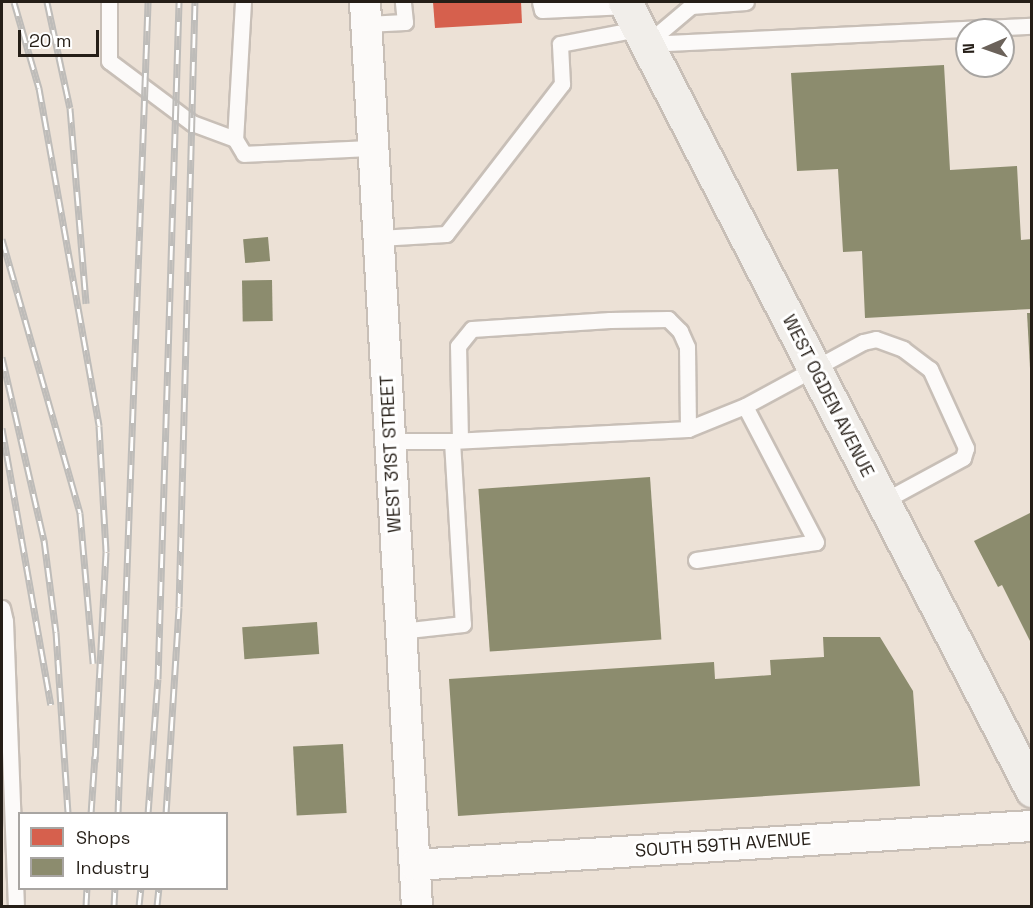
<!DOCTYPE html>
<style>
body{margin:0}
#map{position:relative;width:1033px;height:908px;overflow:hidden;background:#ece1d6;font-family:"Space Grotesk",sans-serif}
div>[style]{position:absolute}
.shops>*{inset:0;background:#d6604d}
.industry>*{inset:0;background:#8c8c6e;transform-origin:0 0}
.roads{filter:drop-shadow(2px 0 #c8bfb7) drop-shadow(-2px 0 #c8bfb7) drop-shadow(0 2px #c8bfb7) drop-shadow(0 -2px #c8bfb7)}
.lane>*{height:15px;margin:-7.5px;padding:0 7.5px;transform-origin:7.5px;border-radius:7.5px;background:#fcfaf9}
.street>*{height:30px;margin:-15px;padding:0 15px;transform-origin:15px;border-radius:15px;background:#fcfaf9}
.secondary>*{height:33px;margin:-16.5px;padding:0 16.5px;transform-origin:16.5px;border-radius:16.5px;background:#f1eeea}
.rail>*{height:7px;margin-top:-3.5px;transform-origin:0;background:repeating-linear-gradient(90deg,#fff 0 14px,#bebcb9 0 28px);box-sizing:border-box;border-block:2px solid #bebcb9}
span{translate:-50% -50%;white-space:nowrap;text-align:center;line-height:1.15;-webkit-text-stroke:6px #fff;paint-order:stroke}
.street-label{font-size:18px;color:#251e17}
.frame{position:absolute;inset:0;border:3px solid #251e17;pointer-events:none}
.legend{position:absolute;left:18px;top:812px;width:210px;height:78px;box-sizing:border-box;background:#fff;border:2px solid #a8a5a2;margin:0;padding:8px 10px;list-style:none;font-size:18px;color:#251e17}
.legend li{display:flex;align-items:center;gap:12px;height:30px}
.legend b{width:30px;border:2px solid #a8a5a2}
.north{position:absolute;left:955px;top:18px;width:60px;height:60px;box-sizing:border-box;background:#fff;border:2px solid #a8a5a2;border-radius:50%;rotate:268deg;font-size:16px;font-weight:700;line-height:24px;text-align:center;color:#251e17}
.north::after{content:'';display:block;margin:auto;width:21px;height:27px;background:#6b625a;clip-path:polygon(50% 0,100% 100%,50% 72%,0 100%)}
.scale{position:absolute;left:18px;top:30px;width:81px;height:27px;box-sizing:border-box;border:3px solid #251e17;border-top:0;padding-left:8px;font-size:18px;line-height:21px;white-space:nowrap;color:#251e17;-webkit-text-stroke:4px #fff;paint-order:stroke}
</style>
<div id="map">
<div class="shops">
<i style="clip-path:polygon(433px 2px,521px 2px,522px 23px,435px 28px)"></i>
</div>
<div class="industry">
<i style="clip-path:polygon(944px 65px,950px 170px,1017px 166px,1021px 240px,1032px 239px,1032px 309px,865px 318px,862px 251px,843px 252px,838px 169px,797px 171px,791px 73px)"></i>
<i style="left:268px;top:237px;width:24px;height:25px;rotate:85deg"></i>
<i style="left:272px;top:280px;width:41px;height:30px;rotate:89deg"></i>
<i style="clip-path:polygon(1027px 313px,1032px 313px,1032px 367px,1030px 368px)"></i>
<i style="left:650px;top:477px;width:163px;height:172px;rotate:86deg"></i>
<i style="clip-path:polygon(1032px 512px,1032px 640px,1030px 641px,1002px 585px,998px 587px,974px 541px)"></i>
<i style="left:317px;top:622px;width:32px;height:75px;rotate:86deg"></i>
<i style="clip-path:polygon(823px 637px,880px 637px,913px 691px,920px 786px,458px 816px,449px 679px,714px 662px,715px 679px,771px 675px,770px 660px,824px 657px)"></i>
<i style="left:343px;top:744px;width:69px;height:50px;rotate:87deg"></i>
</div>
<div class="roads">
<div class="lane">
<i style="left:109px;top:2px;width:59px;rotate:90deg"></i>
<i style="left:109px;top:61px;width:104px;rotate:36.8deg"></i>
<i style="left:192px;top:123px;width:46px;rotate:20.4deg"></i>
<i style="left:243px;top:2px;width:137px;rotate:93.3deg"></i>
<i style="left:235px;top:139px;width:17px;rotate:59deg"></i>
<i style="left:244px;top:154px;width:129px;rotate:-2.7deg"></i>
<i style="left:540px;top:2px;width:8px;rotate:76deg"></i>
<i style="left:542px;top:10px;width:85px;rotate:-2.7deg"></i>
<i style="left:366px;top:24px;width:39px;rotate:-3deg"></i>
<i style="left:405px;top:22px;width:20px;rotate:-96deg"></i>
<i style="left:646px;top:44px;width:386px;rotate:-2.7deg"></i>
<i style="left:646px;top:44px;width:59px;rotate:-40.2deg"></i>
<i style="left:691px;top:6px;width:55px;rotate:-4.2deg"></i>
<i style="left:379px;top:238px;width:67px;rotate:-3.4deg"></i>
<i style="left:446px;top:234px;width:190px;rotate:-52.3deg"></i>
<i style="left:562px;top:84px;width:40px;rotate:-92.9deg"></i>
<i style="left:560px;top:44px;width:79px;rotate:-10.9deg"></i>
<i style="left:460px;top:440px;width:94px;rotate:-91.2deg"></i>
<i style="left:458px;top:346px;width:22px;rotate:-51deg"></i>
<i style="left:472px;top:329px;width:138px;rotate:-3.7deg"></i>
<i style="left:610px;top:320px;width:58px;rotate:-1deg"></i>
<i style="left:668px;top:319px;width:17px;rotate:45deg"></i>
<i style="left:680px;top:331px;width:17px;rotate:66deg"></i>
<i style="left:687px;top:347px;width:82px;rotate:89.3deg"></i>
<i style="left:390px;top:441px;width:62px"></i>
<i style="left:452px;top:441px;width:183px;rotate:86.6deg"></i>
<i style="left:463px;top:624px;width:62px;rotate:173.6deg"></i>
<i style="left:452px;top:441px;width:236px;rotate:-2.9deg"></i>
<i style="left:688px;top:429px;width:61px;rotate:-22deg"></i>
<i style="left:696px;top:560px;width:121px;rotate:-8.5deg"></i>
<i style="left:816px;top:542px;width:153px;rotate:-117.6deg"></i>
<i style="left:745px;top:406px;width:134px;rotate:-28.5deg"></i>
<i style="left:863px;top:342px;width:13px;rotate:-13deg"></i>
<i style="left:876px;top:339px;width:29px;rotate:20deg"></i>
<i style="left:903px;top:349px;width:34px;rotate:37deg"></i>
<i style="left:930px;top:369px;width:87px;rotate:65.5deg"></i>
<i style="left:966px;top:448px;width:10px;rotate:107deg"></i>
<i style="left:963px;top:458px;width:92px;rotate:151.5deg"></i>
<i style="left:2px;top:608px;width:13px;rotate:77deg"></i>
<i style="left:5px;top:621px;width:285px;rotate:87.8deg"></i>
</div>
<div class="street">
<i style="left:365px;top:2px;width:905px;rotate:86.71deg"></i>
<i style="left:415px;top:865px;width:618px;rotate:-3.62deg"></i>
</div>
<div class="secondary">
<i style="left:625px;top:2px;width:887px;rotate:62.68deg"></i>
</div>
</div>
<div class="rail">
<i style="left:14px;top:2px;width:90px;rotate:73.8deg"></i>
<i style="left:39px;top:88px;width:343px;rotate:79.9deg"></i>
<i style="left:99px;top:426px;width:126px;rotate:86.8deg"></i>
<i style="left:106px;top:552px;width:210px;rotate:93deg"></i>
<i style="left:47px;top:2px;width:108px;rotate:77.8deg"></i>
<i style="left:70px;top:108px;width:196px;rotate:85.3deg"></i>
<i style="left:2px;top:239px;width:285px;rotate:74.1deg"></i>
<i style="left:80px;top:513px;width:151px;rotate:85deg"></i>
<i style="left:2px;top:357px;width:188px;rotate:77.1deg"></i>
<i style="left:44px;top:540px;width:93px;rotate:82.6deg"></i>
<i style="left:56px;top:632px;width:182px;rotate:86.2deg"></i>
<i style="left:2px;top:428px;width:281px;rotate:80deg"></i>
<i style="left:91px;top:814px;width:58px;rotate:-86.1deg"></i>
<i style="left:118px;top:814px;width:813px;rotate:-87.88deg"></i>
<i style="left:148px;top:814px;width:135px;rotate:-85.8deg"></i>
<i style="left:158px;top:679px;width:677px;rotate:-88.22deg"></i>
<i style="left:166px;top:814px;width:207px;rotate:-86.4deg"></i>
<i style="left:179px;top:607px;width:605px;rotate:-88.49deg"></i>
<i style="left:86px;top:906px;width:18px;rotate:-87deg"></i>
<i style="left:114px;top:906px;width:18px;rotate:-87deg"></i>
<i style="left:139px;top:906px;width:18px;rotate:-84deg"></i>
<i style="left:157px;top:906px;width:18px;rotate:-84deg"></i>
</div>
<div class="street-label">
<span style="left:828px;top:396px;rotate:63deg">WEST OGDEN AVENUE</span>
<span style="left:391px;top:454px;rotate:-93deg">WEST 31ST STREET</span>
<span style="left:723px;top:845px;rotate:-4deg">SOUTH 59TH AVENUE</span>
</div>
<div class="frame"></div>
<ul class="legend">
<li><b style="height:16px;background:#d6604d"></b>Shops</li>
<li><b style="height:16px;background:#8c8c6e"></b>Industry</li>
</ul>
<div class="north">N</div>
<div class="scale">20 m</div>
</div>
